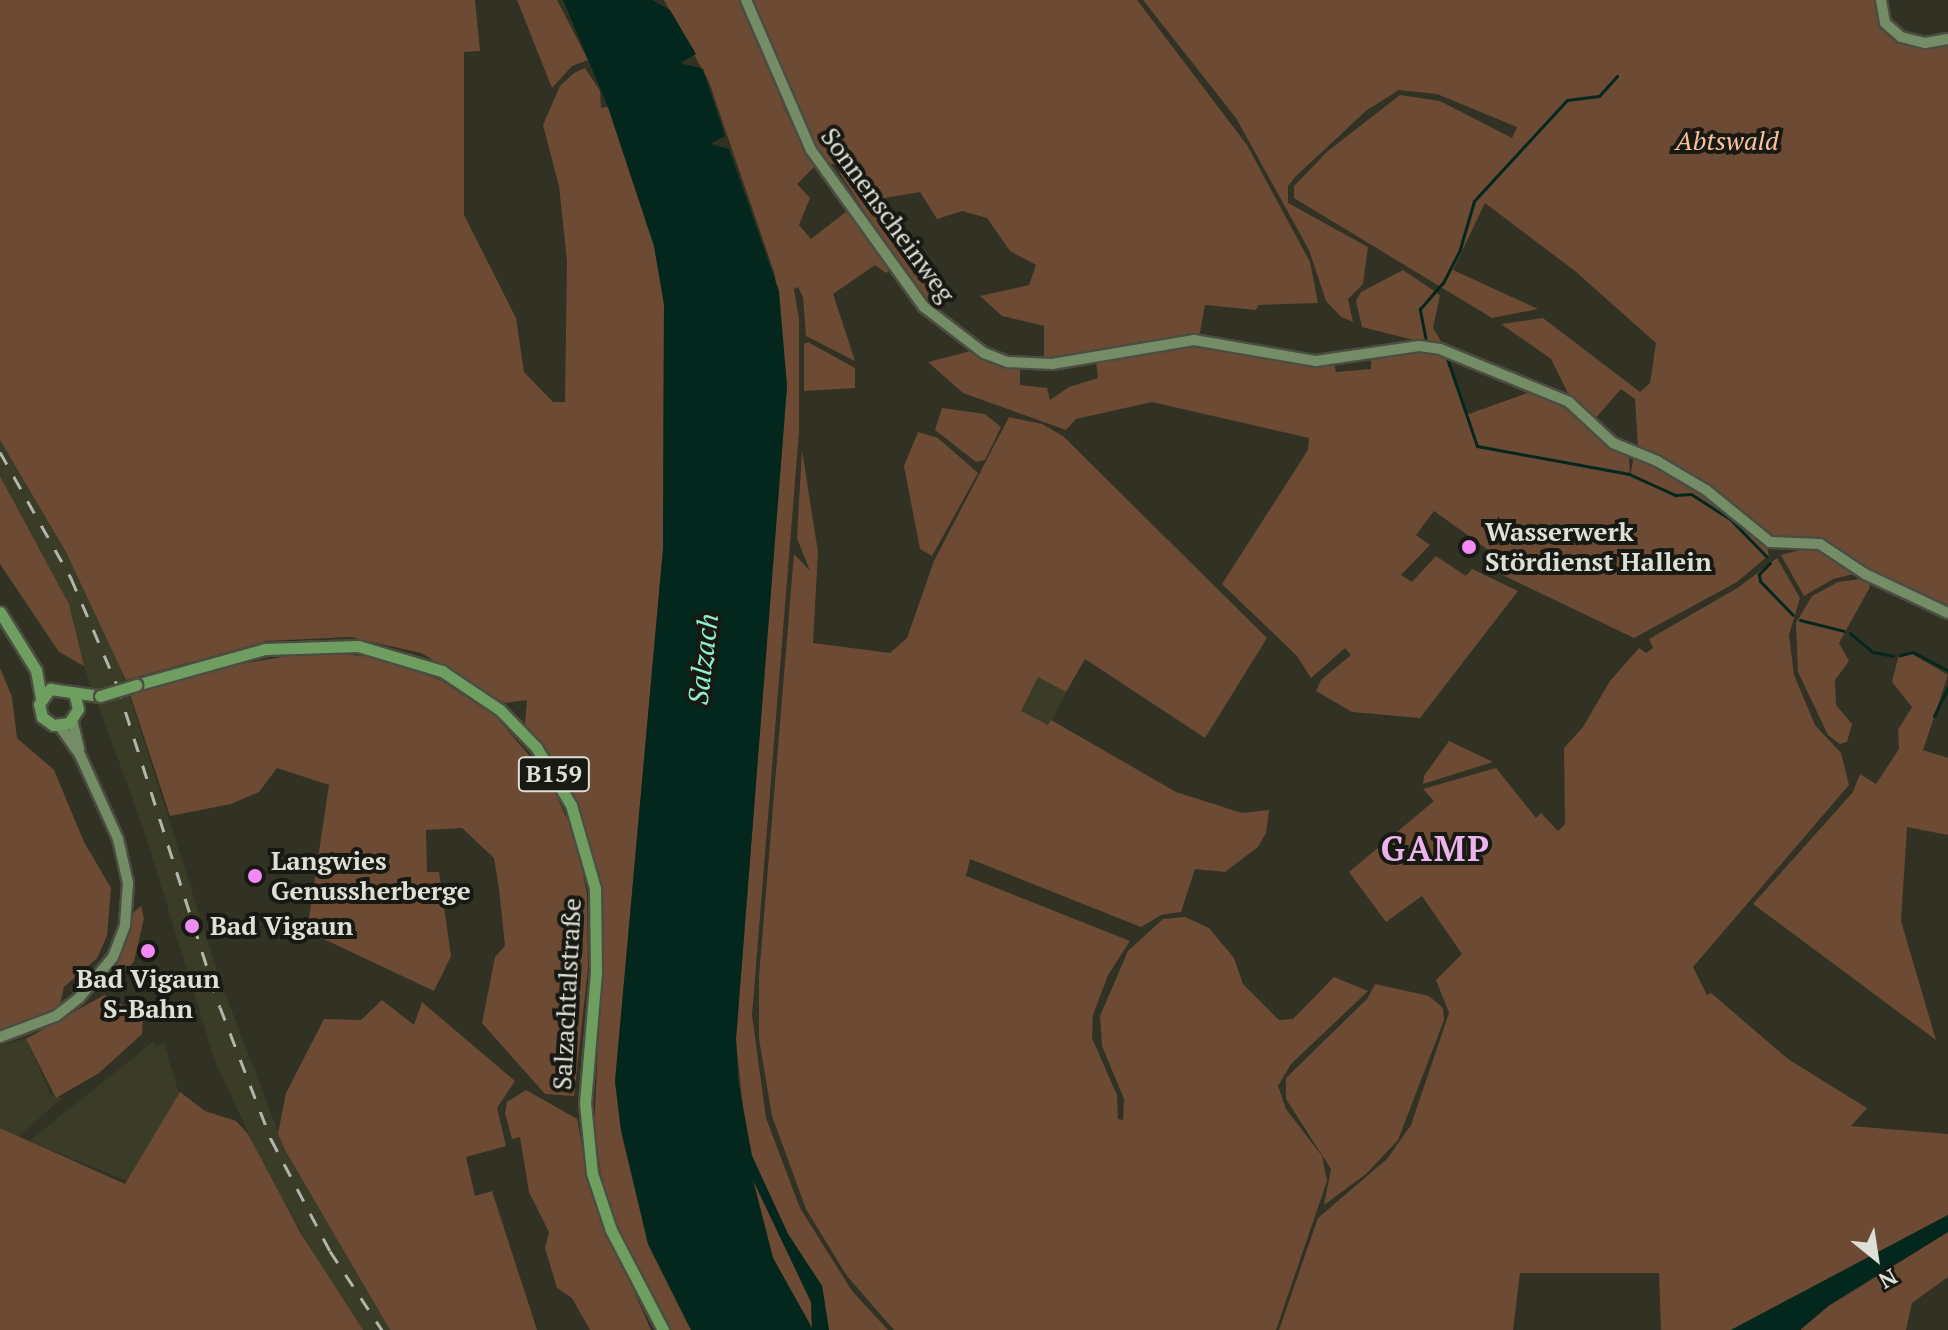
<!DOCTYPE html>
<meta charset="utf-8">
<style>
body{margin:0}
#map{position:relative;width:1948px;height:1330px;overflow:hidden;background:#313223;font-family:"PT Serif",serif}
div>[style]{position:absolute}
.built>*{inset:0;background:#3a3c27;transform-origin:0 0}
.green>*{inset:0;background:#6d4a33}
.water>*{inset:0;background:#04271d}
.stream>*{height:3px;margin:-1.5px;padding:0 1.5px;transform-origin:1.5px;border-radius:1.5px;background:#04271d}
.roads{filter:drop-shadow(2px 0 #4c4d41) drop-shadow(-2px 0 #4c4d41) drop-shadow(0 2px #4c4d41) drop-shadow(0 -2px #4c4d41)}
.secondary>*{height:10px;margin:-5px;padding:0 5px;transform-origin:5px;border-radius:5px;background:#758d67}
.primary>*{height:11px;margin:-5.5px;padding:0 5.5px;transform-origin:5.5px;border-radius:5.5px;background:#6f9e61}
.rail>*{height:3px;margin-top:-1.5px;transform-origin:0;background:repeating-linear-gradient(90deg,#b3b4aa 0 14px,transparent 0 28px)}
.bridges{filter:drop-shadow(2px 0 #4c4d41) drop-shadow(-2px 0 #4c4d41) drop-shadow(0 2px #4c4d41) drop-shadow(0 -2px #4c4d41)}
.primary-bridge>*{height:11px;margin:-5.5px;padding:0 5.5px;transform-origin:5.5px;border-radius:5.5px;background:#6f9e61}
.dots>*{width:22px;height:22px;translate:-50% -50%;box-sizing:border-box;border:4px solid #191913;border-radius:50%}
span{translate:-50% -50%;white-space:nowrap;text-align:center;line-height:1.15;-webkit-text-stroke:8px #191913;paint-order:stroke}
.shield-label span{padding:2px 6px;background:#191913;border:2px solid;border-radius:6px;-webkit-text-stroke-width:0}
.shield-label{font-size:24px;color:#dedfd6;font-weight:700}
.park-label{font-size:26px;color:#fbc09c;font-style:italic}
.street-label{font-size:26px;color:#dedfd6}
.poi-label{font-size:26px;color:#dedfd6;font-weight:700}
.left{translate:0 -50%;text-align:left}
.water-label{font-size:28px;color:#8ff0cf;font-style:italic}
.district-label{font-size:34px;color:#ecb3ec;font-weight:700;letter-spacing:2px}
.north{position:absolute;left:1836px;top:1218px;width:80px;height:80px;-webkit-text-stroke:6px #191913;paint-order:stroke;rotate:150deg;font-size:22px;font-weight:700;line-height:32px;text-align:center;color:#dedfd6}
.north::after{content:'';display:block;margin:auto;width:28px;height:36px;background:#dedfd6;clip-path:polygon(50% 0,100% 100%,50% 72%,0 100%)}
</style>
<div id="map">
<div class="built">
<i style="clip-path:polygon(0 440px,66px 552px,117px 656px,220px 980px,285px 1150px,390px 1330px,363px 1330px,340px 1298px,265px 1169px,215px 1061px,145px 833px,84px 666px,69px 604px,0 476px)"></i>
<i style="left:1038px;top:677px;width:32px;height:38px;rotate:28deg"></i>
<i style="clip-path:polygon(26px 1039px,51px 1095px,62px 1098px,19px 1136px,0 1128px,0 1045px)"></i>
<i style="clip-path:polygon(153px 1042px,157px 1048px,164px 1042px,180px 1097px,130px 1182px,29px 1141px)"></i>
</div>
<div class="green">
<i style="clip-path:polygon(0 0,475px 0,480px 51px,464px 52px,464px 215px,516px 318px,524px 372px,553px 402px,565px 402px,567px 261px,559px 186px,543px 125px,560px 86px,574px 73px,585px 68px,600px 91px,601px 108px,608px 107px,654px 246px,664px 304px,663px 549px,615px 1082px,648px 1244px,691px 1330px,668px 1330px,623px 1244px,603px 1187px,594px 1129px,604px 924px,601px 881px,575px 797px,525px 724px,527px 700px,505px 703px,421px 653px,350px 637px,267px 641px,126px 680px,66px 552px,0 440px)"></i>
<i style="clip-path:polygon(517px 0,557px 0,588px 60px,572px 66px,552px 88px)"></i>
<i style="clip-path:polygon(664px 0,743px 0,787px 115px,818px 163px,797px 184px,810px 198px,799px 225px,811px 239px,851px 208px,893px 267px,886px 273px,875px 265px,833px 294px,855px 361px,806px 336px,803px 297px,798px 287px,794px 289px,799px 319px,799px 432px,752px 1015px,766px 1118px,800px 1208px,852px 1291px,888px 1330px,829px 1330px,822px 1286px,788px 1234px,752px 1156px,744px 1120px,736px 1039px,787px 386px,775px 275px,709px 82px)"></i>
<i style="clip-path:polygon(753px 0,1137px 0,1247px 145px,1310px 262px,1318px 303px,1258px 305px,1256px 310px,1205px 305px,1199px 337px,1044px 360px,1044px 326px,1002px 316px,980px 296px,1029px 285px,1036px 265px,1010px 251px,987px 218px,962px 211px,937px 219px,920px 192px,873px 200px,852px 165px,829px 164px,816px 149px)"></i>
<i style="clip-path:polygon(1143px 0,1877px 0,1878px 18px,1895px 37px,1948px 41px,1948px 608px,1875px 575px,1823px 539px,1777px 538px,1760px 531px,1725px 498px,1638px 447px,1635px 399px,1621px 389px,1593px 421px,1572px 401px,1551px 359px,1501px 324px,1543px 318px,1640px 392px,1650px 383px,1656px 343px,1575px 271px,1485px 203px,1453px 270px,1538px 309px,1492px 318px,1294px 198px,1294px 186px,1328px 151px,1400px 95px,1440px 101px,1512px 138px,1517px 127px,1437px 94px,1399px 90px,1367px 110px,1296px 176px,1288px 186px,1288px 203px,1368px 247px,1363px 284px,1348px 299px,1353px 322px,1341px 317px,1326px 301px,1309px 250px,1236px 118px)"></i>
<i style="clip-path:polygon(839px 172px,852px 179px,906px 252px,937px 278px,941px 296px,932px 303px,915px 290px)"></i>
<i style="clip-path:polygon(1403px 270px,1440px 295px,1433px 328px,1445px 348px,1362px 327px,1356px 301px,1361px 292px)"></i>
<i style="clip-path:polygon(808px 342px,855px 368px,855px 388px,804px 391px,804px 344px)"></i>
<i style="clip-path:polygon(1192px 342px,1334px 362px,1336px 372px,1371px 369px,1371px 359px,1409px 351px,1444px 354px,1466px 415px,1536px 390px,1564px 402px,1612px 448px,1629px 456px,1630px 477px,1634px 456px,1687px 481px,1766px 544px,1769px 555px,1737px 582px,1634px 638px,1486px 567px,1494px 554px,1434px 511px,1416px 535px,1430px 545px,1401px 575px,1412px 582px,1436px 556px,1466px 576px,1472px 569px,1518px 591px,1420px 718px,1352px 712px,1316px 691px,1321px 680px,1351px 655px,1345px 648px,1311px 678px,1297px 656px,1222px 584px,1308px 450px,1309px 438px,1152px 402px,1076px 419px,1066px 430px,963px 393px,928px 362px,971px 351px,1020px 369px,1020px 385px,1047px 388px,1050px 400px,1069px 387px,1098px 378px,1096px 361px,1142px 356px,1142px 352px)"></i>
<i style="clip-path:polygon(942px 408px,985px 414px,1001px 427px,985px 460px,976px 462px,935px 430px)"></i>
<i style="clip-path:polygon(1009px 417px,1042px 424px,1063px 436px,1267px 638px,1205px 738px,1085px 659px,1066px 692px,1038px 677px,1021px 711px,1048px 725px,1051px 720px,1176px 792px,1242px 813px,1269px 810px,1266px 833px,1258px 847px,1225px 872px,1195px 869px,1181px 912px,1161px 915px,1141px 927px,970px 859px,966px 876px,1130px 941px,1108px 975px,1093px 1015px,1092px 1038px,1117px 1095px,1118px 1119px,1123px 1120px,1124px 1099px,1102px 1046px,1100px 1016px,1128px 951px,1163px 919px,1185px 917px,1209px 928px,1234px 958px,1243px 984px,1279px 1020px,1293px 1019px,1334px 977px,1368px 991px,1291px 1064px,1278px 1086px,1286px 1109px,1322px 1156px,1327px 1181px,1276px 1330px,894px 1330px,847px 1276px,806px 1209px,772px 1116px,759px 1039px,759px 976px,794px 554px,810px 571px,797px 538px,802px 450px,818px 552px,813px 643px,890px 653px,907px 638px,934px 561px)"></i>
<i style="clip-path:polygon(918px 432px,938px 438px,978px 473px,932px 556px,920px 549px,904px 466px)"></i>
<i style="clip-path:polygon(0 476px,69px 604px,84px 666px,59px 652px,0 564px)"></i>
<i style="clip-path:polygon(1815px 546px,1858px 573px,1833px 579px,1804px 596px,1781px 555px)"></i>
<i style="clip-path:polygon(1777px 558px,1800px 598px,1789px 635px,1794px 675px,1815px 725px,1841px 753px,1849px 785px,1693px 967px,1707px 995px,1711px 993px,1788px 1059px,1867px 1108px,1851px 1126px,1948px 1134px,1948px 1215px,1731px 1330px,1661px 1330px,1659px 1273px,1520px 1273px,1513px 1330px,1279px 1330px,1318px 1218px,1387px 1159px,1411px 1125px,1449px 1013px,1436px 980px,1462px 954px,1422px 896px,1386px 922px,1349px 872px,1434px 801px,1423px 789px,1496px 768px,1536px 818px,1541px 813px,1558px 831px,1565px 824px,1564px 748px,1583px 727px,1610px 681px,1639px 648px,1646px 653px,1653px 648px,1649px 639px,1739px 587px)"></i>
<i style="clip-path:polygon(1867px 578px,1870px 587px,1839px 643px,1849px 661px,1835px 680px,1836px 705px,1852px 724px,1847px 742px,1840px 744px,1828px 735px,1798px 672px,1796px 623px,1812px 596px,1838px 582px)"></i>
<i style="clip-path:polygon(313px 652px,376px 657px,440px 680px,495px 716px,548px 777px,576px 839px,587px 894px,588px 968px,574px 1096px,545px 1094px,482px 1023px,495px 957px,505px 946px,499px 889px,494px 858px,462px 828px,426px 830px,427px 872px,439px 872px,451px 956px,434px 991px,311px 933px,308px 924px,329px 785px,277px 768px,259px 792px,231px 804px,170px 816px,130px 694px,228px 666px)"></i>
<i style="clip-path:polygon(1912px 654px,1948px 675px,1923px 750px,1948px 758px,1948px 835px,1907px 827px,1901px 921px,1936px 1040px,1753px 904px,1853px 792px,1860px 774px,1876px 784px,1899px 749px,1898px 730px,1912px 707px,1892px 682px,1898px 658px)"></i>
<i style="clip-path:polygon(0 668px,12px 697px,17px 738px,54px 770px,84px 842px,111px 888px,107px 936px,97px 958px,64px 987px,59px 1008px,0 1032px)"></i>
<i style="clip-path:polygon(1449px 741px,1493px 762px,1423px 784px,1424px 776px)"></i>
<i style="clip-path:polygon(141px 906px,144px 918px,134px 961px,119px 980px,113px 972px,134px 912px)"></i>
<i style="clip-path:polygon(1375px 984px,1429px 996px,1443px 1008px,1444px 1020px,1398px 1140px,1366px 1174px,1324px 1205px,1331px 1169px,1286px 1099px,1286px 1078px,1367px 999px)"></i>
<i style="clip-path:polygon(104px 995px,143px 1016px,142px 1034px,99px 1073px,56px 1098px,26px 1039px)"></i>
<i style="clip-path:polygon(382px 1000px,414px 1025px,422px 1002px,515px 1081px,497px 1108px,506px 1146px,466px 1157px,475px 1196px,492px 1191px,537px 1330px,390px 1330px,285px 1150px,278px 1134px,286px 1093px,324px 1019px,361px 1020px)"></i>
<i style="clip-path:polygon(526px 1090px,577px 1119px,592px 1196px,651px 1330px,590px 1330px,572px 1298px,557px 1288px,545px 1248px,549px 1232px,529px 1192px,520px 1137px,512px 1139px,505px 1113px,507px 1102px)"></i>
<i style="clip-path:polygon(180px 1092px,205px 1111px,236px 1121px,248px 1134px,300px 1232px,363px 1330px,0 1330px,0 1128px,125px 1184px)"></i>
<i style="clip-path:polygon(753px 1180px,811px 1302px,812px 1328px,773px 1258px)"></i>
<i style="clip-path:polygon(1948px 1232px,1948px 1277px,1912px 1303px,1906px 1330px,1800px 1330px,1829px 1306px)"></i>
</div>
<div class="water">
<i style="clip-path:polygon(evenodd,563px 0,652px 0,670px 10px,696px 54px,680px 63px,703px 69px,725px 136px,710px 144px,729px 149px,779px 291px,787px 386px,736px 1039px,738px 1079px,752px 1156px,788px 1234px,822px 1286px,829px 1330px,691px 1330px,648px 1244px,621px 1131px,615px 1082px,663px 549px,664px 304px,654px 246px,608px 107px,563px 0,753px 1180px,811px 1302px,812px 1328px,773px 1258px,753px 1180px)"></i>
<i style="clip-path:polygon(1948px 1215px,1948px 1232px,1829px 1305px,1800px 1330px,1731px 1330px)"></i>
</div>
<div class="stream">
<i style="left:1442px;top:346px;width:17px;rotate:-163deg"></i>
<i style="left:1426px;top:341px;width:33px;rotate:-101deg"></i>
<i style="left:1420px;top:309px;width:35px;rotate:-49deg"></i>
<i style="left:1443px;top:283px;width:38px;rotate:-63deg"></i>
<i style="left:1460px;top:249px;width:50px;rotate:-73.7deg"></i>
<i style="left:1474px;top:201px;width:137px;rotate:-47.4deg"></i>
<i style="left:1567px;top:100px;width:32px;rotate:-7deg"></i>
<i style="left:1599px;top:96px;width:27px;rotate:-48deg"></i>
<i style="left:1446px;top:355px;width:96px;rotate:71.2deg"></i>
<i style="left:1477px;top:446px;width:155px;rotate:10.4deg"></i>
<i style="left:1629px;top:474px;width:51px;rotate:24.5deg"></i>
<i style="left:1675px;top:495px;width:16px;rotate:-4deg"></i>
<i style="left:1691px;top:494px;width:46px;rotate:32.7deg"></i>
<i style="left:1730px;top:519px;width:52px;rotate:45.8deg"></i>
<i style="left:1770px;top:563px;width:16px;rotate:135deg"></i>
<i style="left:1759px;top:574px;width:7px;rotate:82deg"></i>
<i style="left:1760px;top:581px;width:47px;rotate:45.9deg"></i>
<i style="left:1800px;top:620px;width:45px;rotate:14deg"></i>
<i style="left:1850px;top:633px;width:30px;rotate:40deg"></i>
<i style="left:1873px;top:652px;width:20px;rotate:11deg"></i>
<i style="left:1900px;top:655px;width:13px;rotate:-13deg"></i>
<i style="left:1913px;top:652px;width:40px;rotate:28deg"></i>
<i style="left:1934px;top:716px;width:32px;rotate:-64deg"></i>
</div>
<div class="roads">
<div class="secondary">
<i style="left:746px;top:0;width:163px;rotate:66.6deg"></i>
<i style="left:811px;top:150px;width:193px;rotate:54.3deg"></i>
<i style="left:924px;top:307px;width:76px;rotate:37.5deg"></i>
<i style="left:984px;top:353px;width:26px;rotate:21deg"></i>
<i style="left:1008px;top:362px;width:44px;rotate:2.6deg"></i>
<i style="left:1052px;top:364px;width:144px;rotate:-9.6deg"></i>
<i style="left:1194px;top:340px;width:124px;rotate:9.8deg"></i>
<i style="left:1316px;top:361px;width:104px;rotate:-8.3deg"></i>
<i style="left:1419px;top:346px;width:21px;rotate:8deg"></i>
<i style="left:1440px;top:349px;width:139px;rotate:22.3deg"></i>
<i style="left:1569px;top:402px;width:60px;rotate:43deg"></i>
<i style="left:1613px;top:443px;width:48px;rotate:22.2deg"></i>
<i style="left:1657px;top:461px;width:57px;rotate:30.6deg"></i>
<i style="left:1706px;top:490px;width:82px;rotate:39.1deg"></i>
<i style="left:1770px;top:542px;width:50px;rotate:2.3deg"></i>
<i style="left:1820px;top:544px;width:54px;rotate:33.7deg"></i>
<i style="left:1865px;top:574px;width:92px;rotate:25.2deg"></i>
<i style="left:1881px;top:0;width:23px;rotate:80deg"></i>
<i style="left:1885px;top:23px;width:21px;rotate:41deg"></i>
<i style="left:1901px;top:37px;width:25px;rotate:14deg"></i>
<i style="left:1925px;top:43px;width:23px;rotate:-10deg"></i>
<i style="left:72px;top:720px;width:30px;rotate:76deg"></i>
<i style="left:0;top:1037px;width:60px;rotate:-20.6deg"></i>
<i style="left:56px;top:1016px;width:29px;rotate:-38deg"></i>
<i style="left:79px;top:998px;width:53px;rotate:-50.3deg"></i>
<i style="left:113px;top:957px;width:34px;rotate:-69deg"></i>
<i style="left:125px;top:925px;width:42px;rotate:-85.9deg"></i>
<i style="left:128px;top:883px;width:45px;rotate:-102.8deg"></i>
<i style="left:118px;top:839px;width:92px;rotate:-114.3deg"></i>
<i style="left:80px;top:755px;width:35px;rotate:-125deg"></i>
</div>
<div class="primary">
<i style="left:0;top:612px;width:68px;rotate:58.2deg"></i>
<i style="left:36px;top:670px;width:28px;rotate:80deg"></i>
<i style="left:136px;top:685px;width:134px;rotate:-15.6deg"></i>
<i style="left:265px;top:649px;width:93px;rotate:-1.8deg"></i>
<i style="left:358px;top:646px;width:88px;rotate:16.6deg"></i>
<i style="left:442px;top:671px;width:70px;rotate:33.9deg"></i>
<i style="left:500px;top:710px;width:52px;rotate:45.8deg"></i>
<i style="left:536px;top:747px;width:68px;rotate:58.9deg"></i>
<i style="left:571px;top:805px;width:86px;rotate:73.9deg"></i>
<i style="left:595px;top:888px;width:84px;rotate:89.3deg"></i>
<i style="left:596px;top:972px;width:131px;rotate:94.8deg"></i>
<i style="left:585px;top:1103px;width:70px;rotate:84.3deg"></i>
<i style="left:592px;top:1173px;width:60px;rotate:71.6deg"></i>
<i style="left:611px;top:1230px;width:113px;rotate:62.5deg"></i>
<i style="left:75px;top:696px;width:13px;rotate:77deg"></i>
<i style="left:78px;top:709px;width:17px;rotate:123deg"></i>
<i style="left:69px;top:723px;width:16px;rotate:173deg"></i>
<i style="left:53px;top:725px;width:14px;rotate:-144deg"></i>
<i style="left:42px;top:717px;width:13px;rotate:-103deg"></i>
<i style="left:39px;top:704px;width:19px;rotate:-54deg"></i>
<i style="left:50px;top:689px;width:50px;rotate:8deg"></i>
</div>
</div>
<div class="rail">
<i style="left:0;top:452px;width:145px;rotate:60.6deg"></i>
<i style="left:71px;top:578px;width:116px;rotate:66.7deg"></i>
<i style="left:117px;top:685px;width:338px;rotate:72.3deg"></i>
<i style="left:220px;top:1007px;width:142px;rotate:68.9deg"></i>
<i style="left:271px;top:1139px;width:127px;rotate:62.2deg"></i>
<i style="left:330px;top:1251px;width:95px;rotate:56.6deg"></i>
</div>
<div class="bridges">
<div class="primary-bridge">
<i style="left:100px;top:696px;width:38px;rotate:-17deg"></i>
</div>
</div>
<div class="dots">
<i style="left:1469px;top:547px;background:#f18af4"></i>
<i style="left:255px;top:876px;background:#f18af4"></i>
<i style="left:192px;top:926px;background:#f18af4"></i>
<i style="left:148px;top:951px;background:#f18af4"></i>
</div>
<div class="shield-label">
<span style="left:554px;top:774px">B159</span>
</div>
<div class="park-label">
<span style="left:1727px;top:141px">Abtswald</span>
</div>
<div class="street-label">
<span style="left:888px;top:215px;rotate:54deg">Sonnenscheinweg</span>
<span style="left:567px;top:994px;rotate:-87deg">Salzachtalstraße</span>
</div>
<div class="poi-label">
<span class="left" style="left:1485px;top:547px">Wasserwerk<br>Stördienst Hallein</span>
<span class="left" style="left:271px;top:876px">Langwies<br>Genussherberge</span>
<span class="left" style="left:210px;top:926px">Bad Vigaun</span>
<span style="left:148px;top:994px">Bad Vigaun<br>S-Bahn</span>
</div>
<div class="water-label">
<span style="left:703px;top:659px;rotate:-83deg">Salzach</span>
</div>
<div class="district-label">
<span style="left:1436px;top:849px">GAMP</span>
</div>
<div class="north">N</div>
</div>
